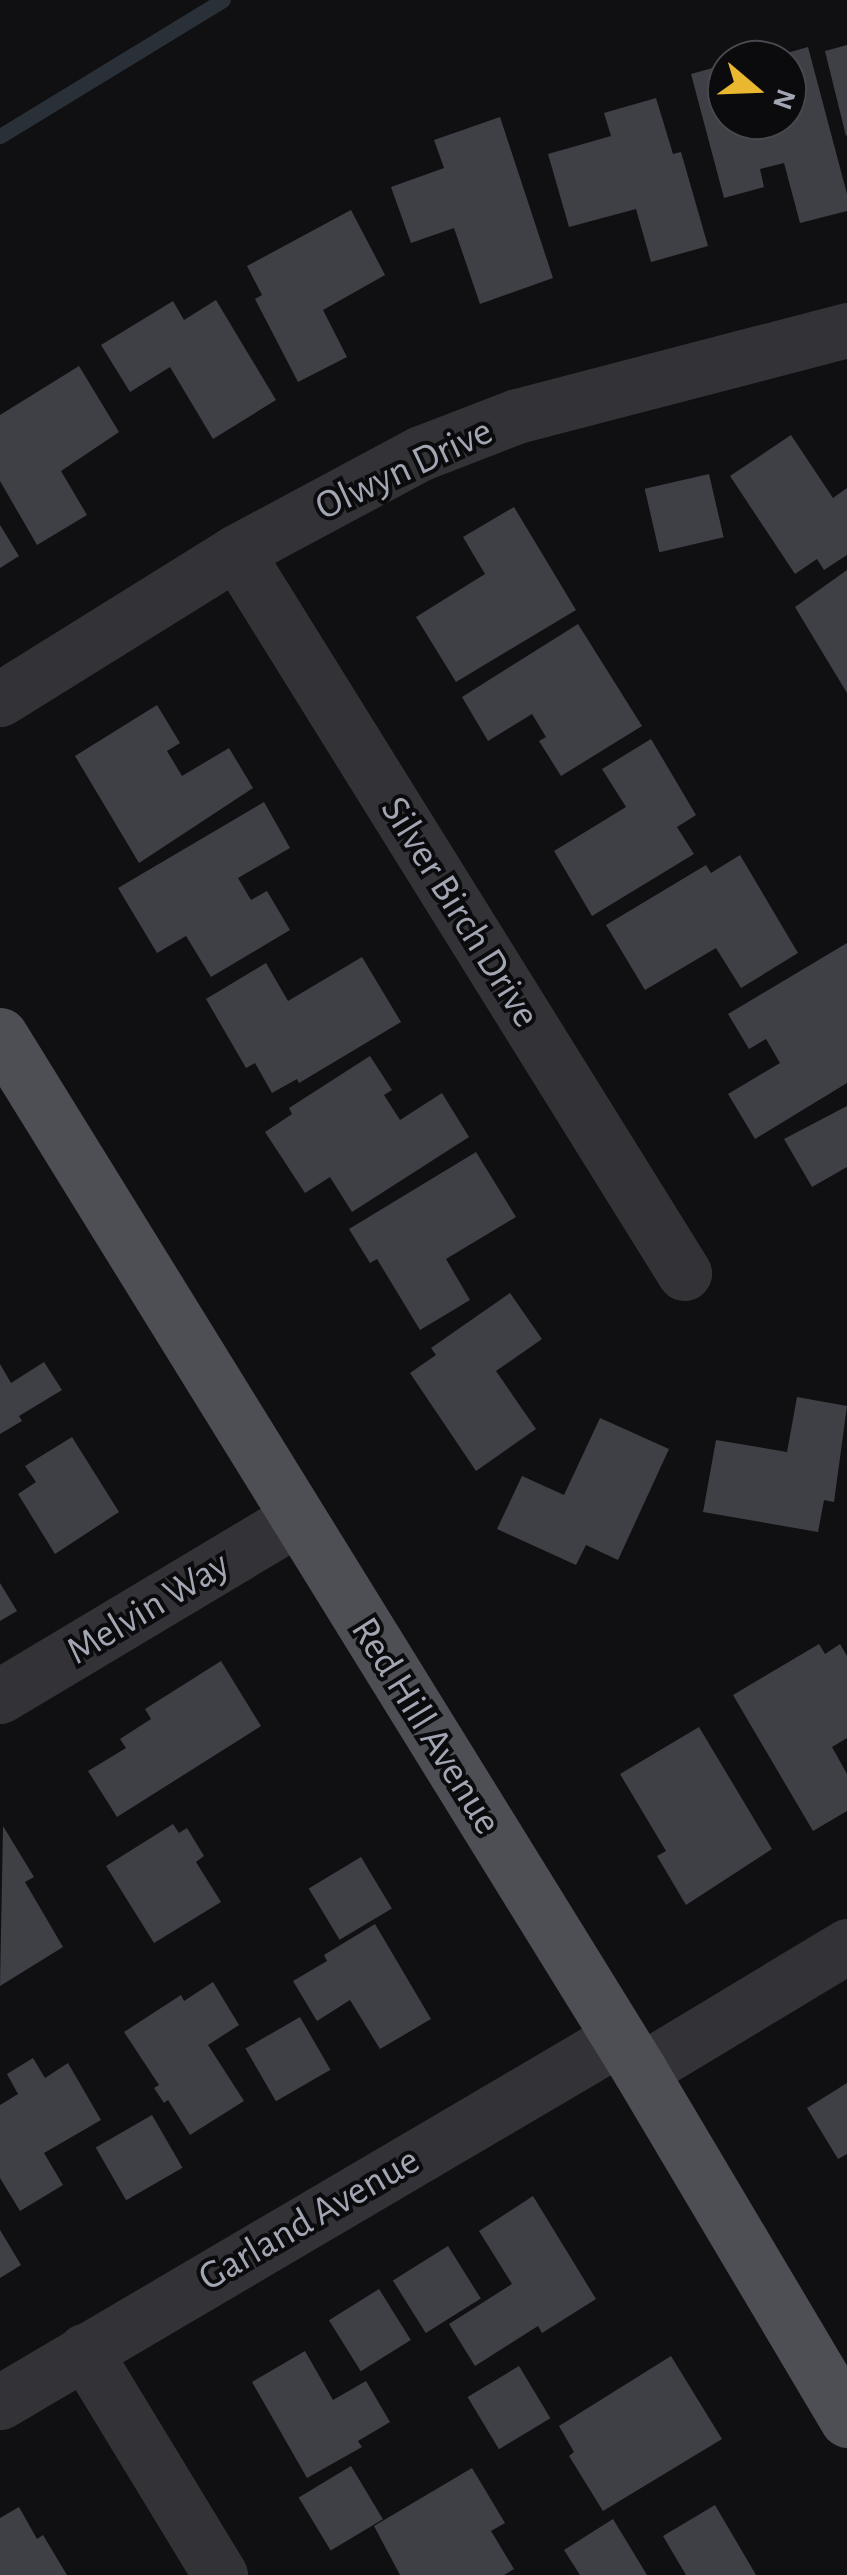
<!DOCTYPE html>
<style>
body{margin:0}
#map{position:relative;width:847px;height:2575px;overflow:hidden;background:#101012;font-family:"Alegreya Sans",sans-serif}
div>[style]{position:absolute}
.stream>*{height:15px;margin:-7.5px;padding:0 7.5px;transform-origin:7.5px;border-radius:7.5px;background:#293037}
.building>*{inset:0;background:#3f4045;transform-origin:0 0}
.minor>*{height:55px;margin:-27.5px;padding:0 27.5px;transform-origin:27.5px;border-radius:27.5px;background:#323237}
.major>*{height:55px;margin:-27.5px;padding:0 27.5px;transform-origin:27.5px;border-radius:27.5px;background:#4e4f55}
span{translate:-50% -50%;white-space:nowrap;text-align:center;line-height:1.15;-webkit-text-stroke:8px #0b0b0d;paint-order:stroke}
.street-label{font-size:40px;color:#a2a6b2}
.north{position:absolute;left:707px;top:40px;width:100px;height:100px;box-sizing:border-box;background:#0b0b0d;border:2px solid #47494f;border-radius:50%;rotate:109deg;font-size:28px;font-weight:700;line-height:40px;text-align:center;color:#a2a6b2}
.north::after{content:'';display:block;margin:auto;width:35px;height:45px;background:#eab730;clip-path:polygon(50% 0,100% 100%,50% 72%,0 100%)}
</style>
<div id="map">
<div class="stream">
<i style="left:0;top:136px;width:261px;rotate:-31.4deg"></i>
</div>
<div class="building">
<i style="clip-path:polygon(847px 45px,847px 135px,846px 136px,825px 51px)"></i>
<i style="clip-path:polygon(808px 47px,847px 194px,847px 211px,800px 223px,784px 163px,760px 169px,764px 187px,724px 198px,691px 74px,727px 64px,727px 120px,787px 120px,787px 60px,766px 59px)"></i>
<i style="clip-path:polygon(656px 98px,673px 154px,681px 152px,708px 246px,651px 262px,636px 209px,569px 227px,548px 154px,611px 136px,604px 113px)"></i>
<i style="clip-path:polygon(500px 117px,553px 278px,480px 304px,454px 228px,411px 243px,391px 187px,444px 168px,434px 140px)"></i>
<i style="clip-path:polygon(351px 210px,385px 275px,323px 310px,347px 357px,298px 382px,255px 299px,262px 295px,247px 266px)"></i>
<i style="clip-path:polygon(216px 300px,276px 400px,213px 439px,170px 367px,130px 392px,101px 345px,173px 301px,184px 320px)"></i>
<i style="clip-path:polygon(79px 366px,119px 432px,61px 471px,87px 515px,37px 545px,0 481px,0 415px)"></i>
<i style="clip-path:polygon(791px 435px,833px 498px,847px 488px,847px 555px,824px 570px,817px 559px,795px 574px,730px 476px)"></i>
<i style="left:709px;top:474px;width:65px;height:66px;rotate:77deg"></i>
<i style="clip-path:polygon(514px 507px,576px 610px,456px 682px,416px 617px,485px 574px,463px 537px)"></i>
<i style="clip-path:polygon(0 525px,19px 556px,0 568px)"></i>
<i style="clip-path:polygon(847px 570px,847px 693px,795px 607px)"></i>
<i style="clip-path:polygon(578px 624px,642px 726px,561px 776px,539px 741px,546px 737px,532px 714px,488px 741px,462px 697px)"></i>
<i style="clip-path:polygon(157px 705px,180px 743px,167px 751px,182px 776px,229px 748px,253px 788px,139px 863px,75px 756px)"></i>
<i style="clip-path:polygon(651px 739px,696px 815px,677px 827px,694px 854px,592px 916px,554px 851px,626px 807px,602px 769px)"></i>
<i style="clip-path:polygon(264px 802px,290px 848px,238px 878px,251px 900px,267px 891px,290px 930px,211px 977px,186px 936px,157px 953px,118px 888px)"></i>
<i style="clip-path:polygon(740px 855px,798px 953px,741px 988px,716px 948px,645px 990px,606px 925px,706px 865px,711px 873px)"></i>
<i style="clip-path:polygon(847px 943px,847px 1083px,755px 1139px,728px 1094px,780px 1063px,766px 1039px,749px 1049px,728px 1014px)"></i>
<i style="clip-path:polygon(362px 957px,401px 1022px,299px 1083px,297px 1079px,272px 1093px,255px 1063px,246px 1068px,206px 999px,266px 963px,288px 1001px)"></i>
<i style="clip-path:polygon(370px 1056px,392px 1090px,384px 1095px,400px 1120px,442px 1093px,469px 1137px,352px 1212px,330px 1177px,305px 1193px,265px 1132px,292px 1114px,289px 1108px)"></i>
<i style="clip-path:polygon(847px 1106px,847px 1167px,812px 1187px,784px 1139px)"></i>
<i style="clip-path:polygon(476px 1152px,516px 1217px,446px 1259px,470px 1300px,420px 1330px,377px 1259px,370px 1263px,349px 1229px)"></i>
<i style="clip-path:polygon(510px 1293px,542px 1339px,496px 1371px,536px 1429px,476px 1471px,410px 1373px,436px 1355px,431px 1348px)"></i>
<i style="clip-path:polygon(44px 1362px,62px 1390px,19px 1416px,22px 1421px,0 1434px,0 1364px,11px 1383px)"></i>
<i style="clip-path:polygon(797px 1397px,847px 1406px,834px 1502px,824px 1500px,818px 1532px,703px 1512px,716px 1440px,787px 1452px)"></i>
<i style="clip-path:polygon(600px 1418px,669px 1449px,618px 1560px,586px 1545px,576px 1565px,497px 1529px,522px 1476px,564px 1495px)"></i>
<i style="clip-path:polygon(72px 1437px,119px 1512px,55px 1554px,18px 1494px,36px 1482px,25px 1466px)"></i>
<i style="clip-path:polygon(0 1583px,17px 1611px,0 1621px)"></i>
<i style="clip-path:polygon(819px 1644px,825px 1654px,840px 1644px,847px 1656px,847px 1738px,832px 1747px,847px 1774px,847px 1811px,813px 1831px,733px 1695px)"></i>
<i style="clip-path:polygon(221px 1661px,261px 1726px,117px 1817px,88px 1771px,126px 1748px,120px 1739px,151px 1719px,145px 1709px)"></i>
<i style="clip-path:polygon(699px 1727px,772px 1849px,686px 1905px,657px 1856px,666px 1851px,620px 1774px)"></i>
<i style="clip-path:polygon(173px 1824px,179px 1833px,187px 1828px,204px 1856px,196px 1862px,221px 1902px,154px 1943px,106px 1866px)"></i>
<i style="clip-path:polygon(3px 1826px,34px 1877px,25px 1882px,63px 1947px,0 1986px)"></i>
<i style="left:361px;top:1857px;width:60px;height:61px;rotate:59deg"></i>
<i style="clip-path:polygon(375px 1924px,431px 2019px,380px 2049px,350px 2000px,317px 2021px,293px 1981px,327px 1961px,324px 1955px)"></i>
<i style="clip-path:polygon(213px 1982px,239px 2025px,208px 2045px,244px 2101px,190px 2135px,168px 2100px,164px 2103px,154px 2088px,159px 2085px,124px 2032px,181px 1995px,184px 2001px)"></i>
<i style="left:300px;top:2017px;width:61px;height:63px;rotate:60deg"></i>
<i style="clip-path:polygon(33px 2058px,45px 2078px,68px 2063px,101px 2120px,44px 2153px,63px 2185px,20px 2211px,0 2178px,0 2105px,18px 2094px,7px 2074px)"></i>
<i style="clip-path:polygon(847px 2083px,847px 2154px,838px 2159px,807px 2108px)"></i>
<i style="left:152px;top:2115px;width:61px;height:65px;rotate:60deg"></i>
<i style="clip-path:polygon(533px 2196px,596px 2299px,542px 2333px,538px 2326px,475px 2366px,449px 2324px,512px 2284px,479px 2231px)"></i>
<i style="clip-path:polygon(0 2230px,21px 2265px,0 2278px)"></i>
<i style="left:448px;top:2246px;width:62px;height:65px;rotate:58deg"></i>
<i style="left:379px;top:2289px;width:60px;height:59px;rotate:58deg"></i>
<i style="clip-path:polygon(305px 2351px,333px 2400px,366px 2381px,390px 2422px,358px 2441px,362px 2447px,307px 2478px,252px 2382px)"></i>
<i style="clip-path:polygon(671px 2356px,722px 2439px,603px 2511px,569px 2456px,574px 2452px,559px 2426px)"></i>
<i style="left:519px;top:2366px;width:61px;height:60px;rotate:59deg"></i>
<i style="left:351px;top:2466px;width:62px;height:61px;rotate:59deg"></i>
<i style="clip-path:polygon(472px 2468px,505px 2523px,491px 2531px,514px 2569px,504px 2575px,400px 2575px,374px 2526px)"></i>
<i style="clip-path:polygon(715px 2505px,756px 2575px,686px 2575px,663px 2536px)"></i>
<i style="clip-path:polygon(19px 2507px,37px 2539px,43px 2535px,67px 2575px,0 2575px,0 2518px)"></i>
<i style="clip-path:polygon(613px 2519px,647px 2575px,580px 2575px,564px 2550px)"></i>
</div>
<div class="minor">
<i style="left:236px;top:552px;width:849px;rotate:58.14deg"></i>
<i style="left:0;top:699px;width:278px;rotate:-31.9deg"></i>
<i style="left:236px;top:552px;width:210px;rotate:-28.2deg"></i>
<i style="left:421px;top:453px;width:103px;rotate:-21.1deg"></i>
<i style="left:517px;top:416px;width:341px;rotate:-14.6deg"></i>
<i style="left:0;top:1696px;width:345px;rotate:-30.9deg"></i>
<i style="left:640px;top:2071px;width:242px;rotate:-31.1deg"></i>
<i style="left:84px;top:2351px;width:262px;rotate:58.7deg"></i>
<i style="left:0;top:2402px;width:718px;rotate:-30.46deg"></i>
</div>
<div class="major">
<i style="left:0;top:1035px;width:1218px;rotate:58.29deg"></i>
<i style="left:640px;top:2071px;width:406px;rotate:59.3deg"></i>
</div>
<div class="street-label">
<span style="left:404px;top:469px;rotate:-25deg">Olwyn Drive</span>
<span style="left:460px;top:912px;rotate:58deg">Silver Birch Drive</span>
<span style="left:148px;top:1608px;rotate:-31deg">Melvin Way</span>
<span style="left:426px;top:1726px;rotate:58deg">Red Hill Avenue</span>
<span style="left:309px;top:2219px;rotate:-30deg">Garland Avenue</span>
</div>
<div class="north">N</div>
</div>
